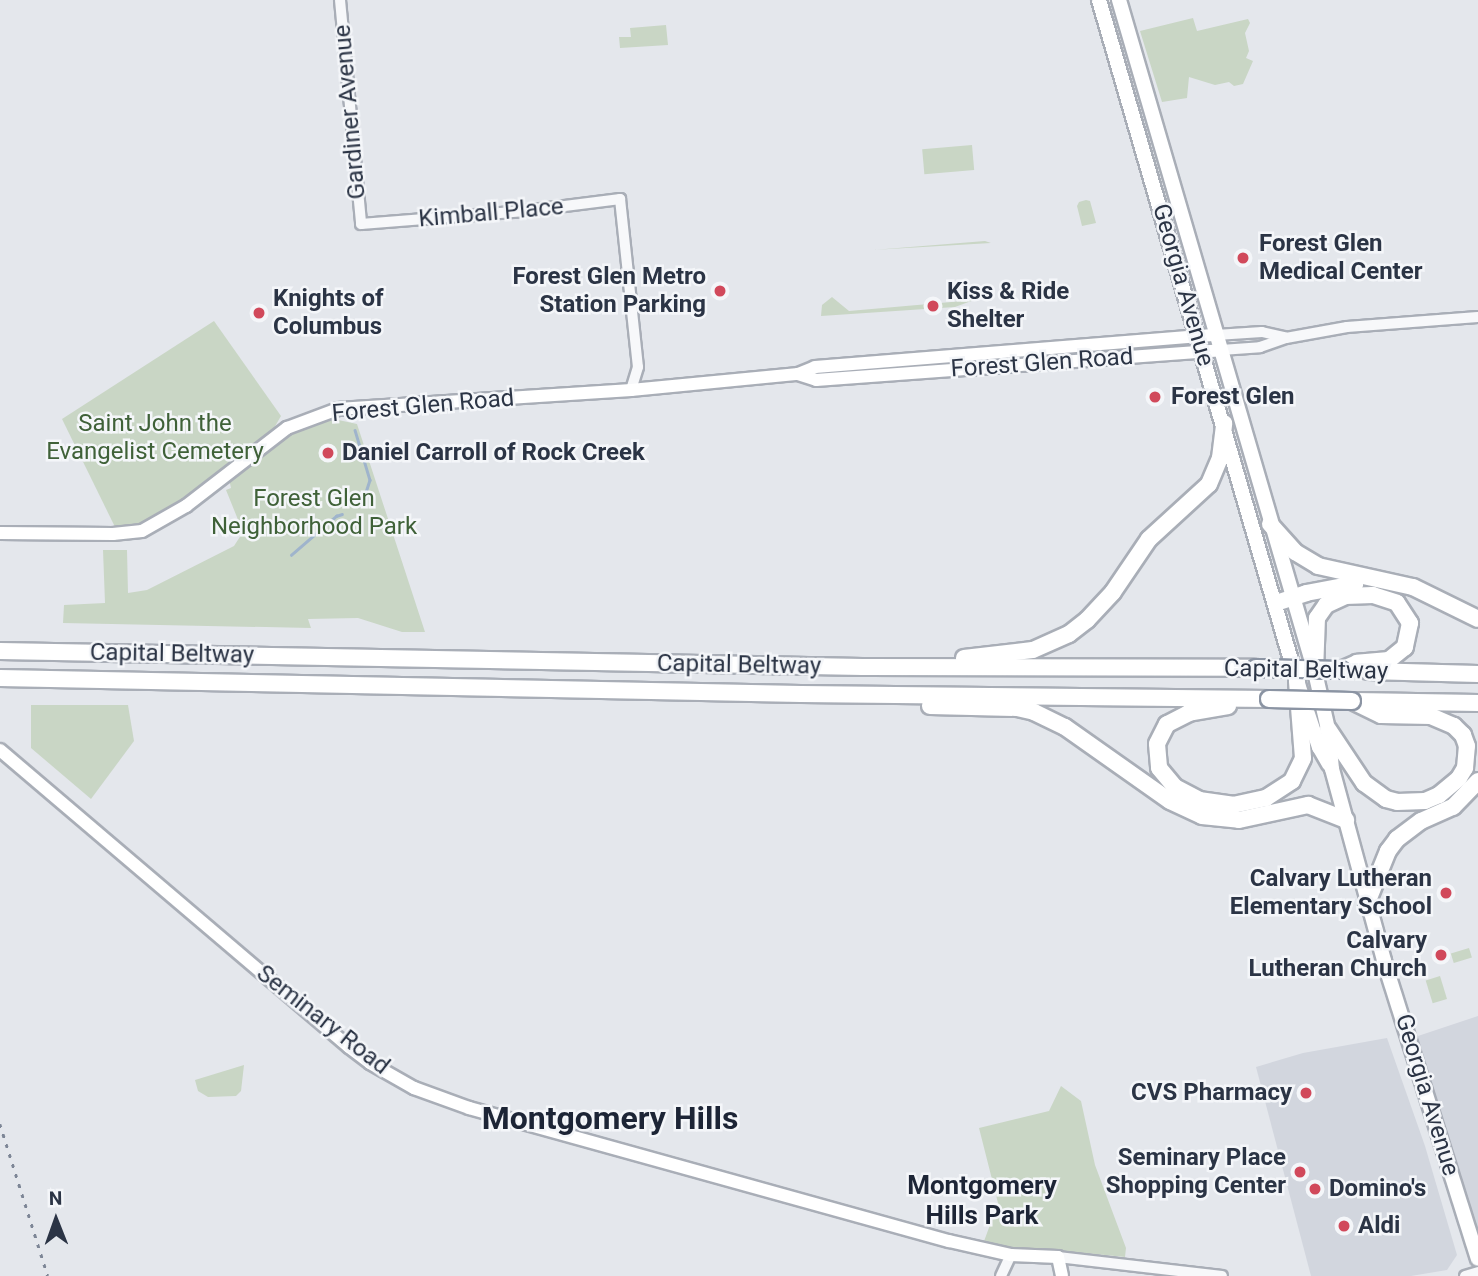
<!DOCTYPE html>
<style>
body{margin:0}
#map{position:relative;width:1478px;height:1276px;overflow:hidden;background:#e4e7ec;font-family:Roboto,sans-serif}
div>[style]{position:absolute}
.built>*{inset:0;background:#d2d6de}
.green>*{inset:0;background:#c9d6c5;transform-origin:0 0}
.stream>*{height:2.5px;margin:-1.25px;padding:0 1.25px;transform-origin:1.25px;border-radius:1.25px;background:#9fb4cc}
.roads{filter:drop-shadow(2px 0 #a9aeb7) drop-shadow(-2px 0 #a9aeb7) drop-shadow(0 2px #a9aeb7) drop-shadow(0 -2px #a9aeb7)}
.tertiary>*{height:10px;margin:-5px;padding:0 5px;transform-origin:5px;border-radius:5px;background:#f7f8fa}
.secondary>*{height:12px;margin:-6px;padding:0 6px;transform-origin:6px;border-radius:6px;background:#fff}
.primary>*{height:14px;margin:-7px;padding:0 7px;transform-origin:7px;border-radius:7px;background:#fff}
.motorway>*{height:16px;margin:-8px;padding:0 8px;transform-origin:8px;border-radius:8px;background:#fff}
.rail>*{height:2.5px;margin-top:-1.25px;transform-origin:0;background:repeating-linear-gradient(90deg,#7d8696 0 3.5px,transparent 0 10.5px)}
.bridges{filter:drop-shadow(2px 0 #8b94a3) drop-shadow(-2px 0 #8b94a3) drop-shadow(0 2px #8b94a3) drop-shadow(0 -2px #8b94a3)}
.motorway-bridge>*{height:16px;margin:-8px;padding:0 8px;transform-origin:8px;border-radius:8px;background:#fff}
.dots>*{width:19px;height:19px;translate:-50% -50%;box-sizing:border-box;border:4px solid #f4f6f9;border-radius:50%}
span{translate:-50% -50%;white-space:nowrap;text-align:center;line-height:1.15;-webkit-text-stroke:5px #f4f6f9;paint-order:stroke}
.street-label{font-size:24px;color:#2b3445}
.poi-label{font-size:24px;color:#2b3445;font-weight:700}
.left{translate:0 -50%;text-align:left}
.right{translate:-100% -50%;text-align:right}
.park-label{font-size:24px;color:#3f6138}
.neighbourhood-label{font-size:26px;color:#1d2536;font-weight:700}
.district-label{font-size:32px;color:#1d2536;font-weight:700}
.north{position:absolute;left:21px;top:1185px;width:70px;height:70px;-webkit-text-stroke:5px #f4f6f9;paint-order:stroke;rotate:359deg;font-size:19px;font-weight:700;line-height:28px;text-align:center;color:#2b3445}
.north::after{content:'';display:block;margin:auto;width:24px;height:32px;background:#2b3445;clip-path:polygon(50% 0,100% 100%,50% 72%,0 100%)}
</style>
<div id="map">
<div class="built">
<i style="clip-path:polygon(1478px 1016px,1478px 1243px,1415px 1037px)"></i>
<i style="clip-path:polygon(1387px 1038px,1425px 1146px,1457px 1255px,1447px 1270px,1411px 1276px,1311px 1276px,1256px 1067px,1303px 1053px)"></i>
</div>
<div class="green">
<i style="clip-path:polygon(1193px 18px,1197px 31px,1248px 19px,1250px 23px,1245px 33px,1249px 51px,1246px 58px,1253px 61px,1243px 84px,1234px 86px,1229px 82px,1215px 85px,1189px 77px,1187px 98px,1162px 102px,1140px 31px)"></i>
<i style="clip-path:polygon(666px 25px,668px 45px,620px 48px,619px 37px,631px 37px,630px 28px)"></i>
<i style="left:972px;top:145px;width:25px;height:50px;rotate:85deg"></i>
<i style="clip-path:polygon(1086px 200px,1090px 201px,1096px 223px,1082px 226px,1077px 206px,1079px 202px)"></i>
<i style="clip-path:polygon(985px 241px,991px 243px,872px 250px,873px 250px)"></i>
<i style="clip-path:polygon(832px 297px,849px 311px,974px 300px,955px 307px,821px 316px,822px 305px)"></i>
<i style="clip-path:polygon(214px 321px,281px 416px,274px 428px,180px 503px,141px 524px,116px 529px,62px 419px)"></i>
<i style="clip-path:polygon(329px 418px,357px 424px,425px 632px,402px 632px,358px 618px,308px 619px,311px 628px,63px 623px,64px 605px,105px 603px,103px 550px,127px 550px,128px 593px,147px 590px,234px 546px,243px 532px,226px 490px,231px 488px,229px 479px,280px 440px)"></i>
<i style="clip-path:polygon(31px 705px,128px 705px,134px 741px,91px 799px,31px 748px)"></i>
<i style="left:1469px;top:948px;width:10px;height:19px;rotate:73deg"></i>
<i style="left:1440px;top:976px;width:24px;height:15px;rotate:73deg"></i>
<i style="clip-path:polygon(244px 1065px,241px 1091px,236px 1096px,208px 1097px,198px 1091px,195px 1080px)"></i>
<i style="clip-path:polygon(1061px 1086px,1081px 1101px,1095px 1165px,1126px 1248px,1125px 1257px,1035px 1248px,1012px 1250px,983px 1244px,998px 1203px,979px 1128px,1049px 1111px)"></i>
</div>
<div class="stream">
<i style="left:355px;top:430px;width:52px;rotate:73.3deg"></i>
<i style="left:370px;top:480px;width:20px;rotate:108deg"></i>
<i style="left:364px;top:499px;width:8px;rotate:150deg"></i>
<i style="left:291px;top:555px;width:60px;rotate:-40.9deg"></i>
<i style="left:336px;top:516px;width:6px;rotate:-18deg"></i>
</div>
<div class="roads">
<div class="tertiary">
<i style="left:340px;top:0;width:225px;rotate:84.6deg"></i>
<i style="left:361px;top:224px;width:165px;rotate:-4.5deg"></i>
<i style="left:525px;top:211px;width:96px;rotate:-7.2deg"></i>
<i style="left:620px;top:199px;width:169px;rotate:83.9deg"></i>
<i style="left:638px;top:367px;width:24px;rotate:107deg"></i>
<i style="left:1216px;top:335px;width:46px;rotate:-3.7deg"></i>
<i style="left:1262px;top:332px;width:23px;rotate:13deg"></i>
<i style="left:1221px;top:350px;width:39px;rotate:-4deg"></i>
<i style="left:1260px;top:347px;width:28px;rotate:-19deg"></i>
<i style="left:1286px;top:338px;width:62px;rotate:-10.2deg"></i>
<i style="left:1347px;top:327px;width:131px;rotate:-4.4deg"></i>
<i style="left:1058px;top:1257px;width:165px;rotate:6.6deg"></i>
<i style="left:1001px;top:1276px;width:23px;rotate:-65deg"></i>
<i style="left:1465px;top:1276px;width:14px;rotate:-17deg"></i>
</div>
<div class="secondary">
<i style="left:798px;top:374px;width:19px;rotate:18deg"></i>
<i style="left:816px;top:380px;width:406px;rotate:-4.2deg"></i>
<i style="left:0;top:533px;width:113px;rotate:0.5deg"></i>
<i style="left:113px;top:534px;width:29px;rotate:-6deg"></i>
<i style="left:142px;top:531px;width:51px;rotate:-29.6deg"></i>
<i style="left:186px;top:506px;width:128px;rotate:-37.7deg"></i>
<i style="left:287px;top:428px;width:54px;rotate:-20.4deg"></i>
<i style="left:338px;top:409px;width:294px;rotate:-3.7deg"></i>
<i style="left:631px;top:390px;width:168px;rotate:-5.5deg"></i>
<i style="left:798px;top:374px;width:18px;rotate:-22deg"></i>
<i style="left:815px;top:367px;width:402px;rotate:-4.6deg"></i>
<i style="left:0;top:750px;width:458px;rotate:40.4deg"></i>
<i style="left:349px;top:1047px;width:26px;rotate:37deg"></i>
<i style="left:370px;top:1063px;width:51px;rotate:29.6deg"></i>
<i style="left:414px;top:1088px;width:59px;rotate:20deg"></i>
<i style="left:469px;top:1108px;width:498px;rotate:15.5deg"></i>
<i style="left:949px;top:1241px;width:64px;rotate:12.7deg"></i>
<i style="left:1011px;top:1255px;width:47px;rotate:2.4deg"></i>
<i style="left:1058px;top:1257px;width:19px;rotate:78deg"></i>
</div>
<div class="primary">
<i style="left:1099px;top:0;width:709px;rotate:73.79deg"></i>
<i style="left:1297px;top:681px;width:70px;rotate:71.6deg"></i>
<i style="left:1319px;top:747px;width:20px;rotate:60deg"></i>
<i style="left:1119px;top:0;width:700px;rotate:73.74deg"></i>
<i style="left:1315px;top:672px;width:58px;rotate:77.2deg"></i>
<i style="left:1328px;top:729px;width:40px;rotate:84.3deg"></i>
<i style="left:1332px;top:769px;width:199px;rotate:74.8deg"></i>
<i style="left:1384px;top:961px;width:312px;rotate:72.5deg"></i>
</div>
<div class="motorway">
<i style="left:1270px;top:524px;width:38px;rotate:48deg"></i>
<i style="left:1295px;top:552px;width:27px;rotate:31deg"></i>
<i style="left:1318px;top:566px;width:97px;rotate:12.5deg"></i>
<i style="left:1413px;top:587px;width:72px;rotate:26.2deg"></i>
<i style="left:1276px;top:603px;width:32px;rotate:-18deg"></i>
<i style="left:1306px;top:593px;width:50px;rotate:-10.4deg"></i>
<i style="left:0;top:651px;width:863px;rotate:1.06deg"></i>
<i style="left:863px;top:667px;width:393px;rotate:0.1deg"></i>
<i style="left:964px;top:658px;width:69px;rotate:-6.6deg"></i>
<i style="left:1033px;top:650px;width:39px;rotate:-24deg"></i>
<i style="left:1069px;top:634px;width:23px;rotate:-38deg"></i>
<i style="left:1087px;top:620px;width:38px;rotate:-47deg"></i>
<i style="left:1113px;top:592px;width:64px;rotate:-55.8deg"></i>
<i style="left:1149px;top:539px;width:81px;rotate:-42.5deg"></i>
<i style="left:1209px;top:484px;width:28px;rotate:-67deg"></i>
<i style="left:1220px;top:458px;width:35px;rotate:-83deg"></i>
<i style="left:1368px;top:671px;width:110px;rotate:1.6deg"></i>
<i style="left:1315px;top:672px;width:54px;rotate:-87.9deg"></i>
<i style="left:1317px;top:618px;width:16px;rotate:-55deg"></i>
<i style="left:1326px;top:605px;width:21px;rotate:-25deg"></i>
<i style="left:1345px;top:596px;width:28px;rotate:-2deg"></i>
<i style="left:1373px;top:595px;width:25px;rotate:18deg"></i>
<i style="left:1397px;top:603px;width:24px;rotate:57deg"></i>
<i style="left:1410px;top:623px;width:25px;rotate:102deg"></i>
<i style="left:1405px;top:647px;width:21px;rotate:141deg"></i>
<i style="left:1389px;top:660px;width:32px;rotate:175deg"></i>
<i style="left:1357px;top:663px;width:17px;rotate:156deg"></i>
<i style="left:0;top:678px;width:801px;rotate:1.14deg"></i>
<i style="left:801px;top:694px;width:468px;rotate:0.6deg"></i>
<i style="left:1355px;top:701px;width:123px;rotate:0.9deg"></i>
<i style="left:930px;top:706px;width:87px;rotate:1.3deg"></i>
<i style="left:1017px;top:708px;width:17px;rotate:13deg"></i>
<i style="left:1034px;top:712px;width:34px;rotate:26deg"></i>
<i style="left:1065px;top:727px;width:128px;rotate:35.2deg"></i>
<i style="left:1170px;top:801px;width:35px;rotate:25deg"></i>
<i style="left:1202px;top:816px;width:37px;rotate:6deg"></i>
<i style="left:1239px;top:820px;width:71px;rotate:-12.3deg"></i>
<i style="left:1308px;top:805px;width:41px;rotate:21.5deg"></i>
<i style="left:1228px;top:706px;width:40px;rotate:170deg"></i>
<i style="left:1189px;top:713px;width:25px;rotate:153deg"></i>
<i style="left:1167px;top:724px;width:22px;rotate:117deg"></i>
<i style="left:1157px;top:744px;width:24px;rotate:85deg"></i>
<i style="left:1159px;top:768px;width:25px;rotate:50deg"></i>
<i style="left:1175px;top:787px;width:27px;rotate:28deg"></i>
<i style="left:1199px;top:800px;width:34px;rotate:8deg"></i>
<i style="left:1233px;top:805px;width:34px;rotate:-12deg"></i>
<i style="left:1266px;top:798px;width:31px;rotate:-33deg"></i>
<i style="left:1292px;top:781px;width:25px;rotate:-64deg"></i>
<i style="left:1303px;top:758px;width:77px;rotate:-94.5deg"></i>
<i style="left:1328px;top:729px;width:65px;rotate:56.3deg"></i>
<i style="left:1364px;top:783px;width:27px;rotate:36deg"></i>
<i style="left:1386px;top:799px;width:11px;rotate:15deg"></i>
<i style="left:1397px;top:802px;width:28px;rotate:-2deg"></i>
<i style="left:1425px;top:801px;width:15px;rotate:-23deg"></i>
<i style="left:1439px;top:795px;width:26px;rotate:-40deg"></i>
<i style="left:1459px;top:778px;width:12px;rotate:-59deg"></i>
<i style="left:1465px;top:768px;width:22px;rotate:-85deg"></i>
<i style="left:1467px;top:746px;width:12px;rotate:-110deg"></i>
<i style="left:1463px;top:735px;width:13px;rotate:-135deg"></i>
<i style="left:1454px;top:726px;width:25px;rotate:-157deg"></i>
<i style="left:1431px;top:716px;width:50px;rotate:-178.9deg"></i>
<i style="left:1381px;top:715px;width:32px;rotate:-154deg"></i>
<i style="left:1367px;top:903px;width:56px;rotate:-68deg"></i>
<i style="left:1388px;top:851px;width:15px;rotate:-53deg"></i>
<i style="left:1397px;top:839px;width:30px;rotate:-37deg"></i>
<i style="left:1421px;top:821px;width:35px;rotate:-24deg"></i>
<i style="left:1453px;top:807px;width:36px;rotate:-46deg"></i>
</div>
</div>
<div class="rail">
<i style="left:0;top:1124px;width:159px;rotate:72.5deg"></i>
</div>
<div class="bridges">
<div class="motorway-bridge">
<i style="left:1256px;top:668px;width:85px;rotate:1.3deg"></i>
<i style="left:1269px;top:699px;width:83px;rotate:1.4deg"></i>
</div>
</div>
<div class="dots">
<i style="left:1243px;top:258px;background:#d1495b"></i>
<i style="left:720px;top:291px;background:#d1495b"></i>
<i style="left:933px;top:306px;background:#d1495b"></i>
<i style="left:259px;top:313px;background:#d1495b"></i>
<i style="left:1155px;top:397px;background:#d1495b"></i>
<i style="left:328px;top:453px;background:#d1495b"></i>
<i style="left:1446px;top:893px;background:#d1495b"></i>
<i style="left:1441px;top:955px;background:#d1495b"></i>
<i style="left:1306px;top:1093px;background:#d1495b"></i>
<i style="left:1300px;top:1172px;background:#d1495b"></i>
<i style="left:1315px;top:1189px;background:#d1495b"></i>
<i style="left:1344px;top:1226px;background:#d1495b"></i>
</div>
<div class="street-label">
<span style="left:350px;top:112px;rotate:-95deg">Gardiner Avenue</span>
<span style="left:491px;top:213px;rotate:-5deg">Kimball Place</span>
<span style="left:1183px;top:285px;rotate:74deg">Georgia Avenue</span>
<span style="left:1042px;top:363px;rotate:-4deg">Forest Glen Road</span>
<span style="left:423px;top:406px;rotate:-5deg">Forest Glen Road</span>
<span style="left:172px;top:654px;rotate:1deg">Capital Beltway</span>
<span style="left:739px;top:665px;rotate:1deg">Capital Beltway</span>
<span style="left:1306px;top:670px;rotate:1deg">Capital Beltway</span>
<span style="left:323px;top:1020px;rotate:38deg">Seminary Road</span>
<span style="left:1427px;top:1095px;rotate:73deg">Georgia Avenue</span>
</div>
<div class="poi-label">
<span class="left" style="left:1259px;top:258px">Forest Glen<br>Medical Center</span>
<span class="right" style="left:706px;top:291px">Forest Glen Metro<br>Station Parking</span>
<span class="left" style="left:947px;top:306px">Kiss &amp; Ride<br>Shelter</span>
<span class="left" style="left:273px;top:313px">Knights of<br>Columbus</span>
<span class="left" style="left:1171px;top:397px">Forest Glen</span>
<span class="left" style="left:342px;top:453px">Daniel Carroll of Rock Creek</span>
<span class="right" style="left:1432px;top:893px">Calvary Lutheran<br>Elementary School</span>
<span class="right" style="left:1427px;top:955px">Calvary<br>Lutheran Church</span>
<span class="right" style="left:1292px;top:1093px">CVS Pharmacy</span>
<span class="right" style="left:1286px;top:1172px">Seminary Place<br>Shopping Center</span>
<span class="left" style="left:1329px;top:1189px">Domino's</span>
<span class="left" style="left:1358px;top:1226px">Aldi</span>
</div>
<div class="park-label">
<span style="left:155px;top:438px">Saint John the<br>Evangelist Cemetery</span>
<span style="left:314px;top:513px">Forest Glen<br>Neighborhood Park</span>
</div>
<div class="neighbourhood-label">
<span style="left:982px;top:1201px">Montgomery<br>Hills Park</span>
</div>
<div class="district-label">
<span style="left:610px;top:1118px">Montgomery Hills</span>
</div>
<div class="north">N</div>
</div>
